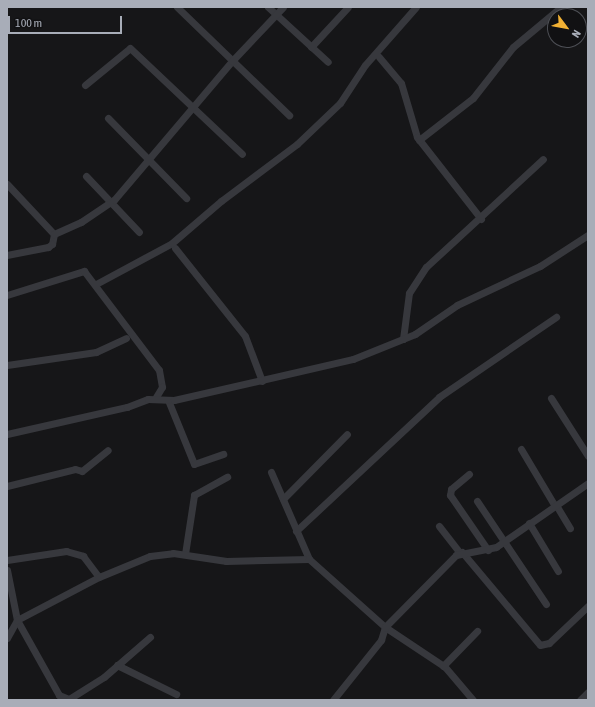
<!DOCTYPE html>
<style>
body{margin:0}
#map{position:relative;width:595px;height:707px;overflow:hidden;background:#161618;font-family:"Asap Condensed",sans-serif}
div>[style]{position:absolute}
.minor>*{height:7px;margin:-3.5px;padding:0 3.5px;transform-origin:3.5px;border-radius:3.5px;background:#37383d}
span{translate:-50% -50%;white-space:nowrap;text-align:center;line-height:1.15;-webkit-text-stroke:4px #111113;paint-order:stroke}
.frame{position:absolute;inset:0;border:8px solid #a8adb8;pointer-events:none}
.north{position:absolute;left:547px;top:8px;width:40px;height:40px;box-sizing:border-box;background:#111113;border:1px solid #4d4f55;border-radius:50%;rotate:122deg;font-size:11px;font-weight:700;line-height:16px;text-align:center;color:#a8adb8}
.north::after{content:'';display:block;margin:auto;width:14px;height:18px;background:#f2b134;clip-path:polygon(50% 0,100% 100%,50% 72%,0 100%)}
.scale{position:absolute;left:8px;top:16px;width:114px;height:18px;box-sizing:border-box;border:2px solid #a8adb8;border-top:0;padding-left:5px;font-size:12px;line-height:14px;white-space:nowrap;color:#a8adb8;-webkit-text-stroke:3px #111113;paint-order:stroke}
</style>
<div id="map">
<div class="minor">
<i style="left:177px;top:7px;width:156px;rotate:44deg"></i>
<i style="left:268px;top:7px;width:81px;rotate:42.5deg"></i>
<i style="left:311px;top:47px;width:54px;rotate:-47.2deg"></i>
<i style="left:379px;top:57px;width:34px;rotate:50deg"></i>
<i style="left:401px;top:83px;width:56px;rotate:73.5deg"></i>
<i style="left:417px;top:137px;width:104px;rotate:52deg"></i>
<i style="left:85px;top:85px;width:58px;rotate:-39.4deg"></i>
<i style="left:130px;top:48px;width:154px;rotate:43.4deg"></i>
<i style="left:108px;top:118px;width:112px;rotate:45.7deg"></i>
<i style="left:419px;top:140px;width:68px;rotate:-37.9deg"></i>
<i style="left:473px;top:98px;width:65px;rotate:-51.9deg"></i>
<i style="left:513px;top:47px;width:62px;rotate:-39.8deg"></i>
<i style="left:86px;top:176px;width:77px;rotate:46.6deg"></i>
<i style="left:7px;top:184px;width:69px;rotate:46.8deg"></i>
<i style="left:54px;top:234px;width:10px;rotate:101deg"></i>
<i style="left:52px;top:244px;width:5px;rotate:143deg"></i>
<i style="left:48px;top:247px;width:42px;rotate:169deg"></i>
<i style="left:54px;top:234px;width:30px;rotate:-24deg"></i>
<i style="left:81px;top:222px;width:40px;rotate:-34deg"></i>
<i style="left:114px;top:200px;width:182px;rotate:-49.7deg"></i>
<i style="left:232px;top:61px;width:74px;rotate:-46.6deg"></i>
<i style="left:175px;top:248px;width:112px;rotate:51.5deg"></i>
<i style="left:245px;top:336px;width:48px;rotate:69.3deg"></i>
<i style="left:96px;top:284px;width:86px;rotate:-28.3deg"></i>
<i style="left:172px;top:243px;width:65px;rotate:-40.6deg"></i>
<i style="left:221px;top:201px;width:95px;rotate:-36.9deg"></i>
<i style="left:297px;top:144px;width:59px;rotate:-43.6deg"></i>
<i style="left:340px;top:103px;width:45px;rotate:-56.7deg"></i>
<i style="left:365px;top:65px;width:77px;rotate:-48.7deg"></i>
<i style="left:7px;top:295px;width:81px;rotate:-17.3deg"></i>
<i style="left:84px;top:271px;width:124px;rotate:52.9deg"></i>
<i style="left:159px;top:370px;width:17px;rotate:80deg"></i>
<i style="left:162px;top:387px;width:12px;rotate:121deg"></i>
<i style="left:403px;top:339px;width:46px;rotate:-82.6deg"></i>
<i style="left:409px;top:293px;width:31px;rotate:-57deg"></i>
<i style="left:426px;top:267px;width:159px;rotate:-42.7deg"></i>
<i style="left:7px;top:365px;width:90px;rotate:-8.3deg"></i>
<i style="left:96px;top:352px;width:33px;rotate:-25deg"></i>
<i style="left:551px;top:398px;width:69px;rotate:57.5deg"></i>
<i style="left:168px;top:400px;width:69px;rotate:67.9deg"></i>
<i style="left:194px;top:464px;width:31px;rotate:-19deg"></i>
<i style="left:7px;top:434px;width:123px;rotate:-12.7deg"></i>
<i style="left:127px;top:407px;width:22px;rotate:-21deg"></i>
<i style="left:148px;top:399px;width:26px;rotate:2deg"></i>
<i style="left:174px;top:400px;width:184px;rotate:-12.9deg"></i>
<i style="left:353px;top:359px;width:67px;rotate:-22deg"></i>
<i style="left:415px;top:334px;width:51px;rotate:-34.6deg"></i>
<i style="left:457px;top:305px;width:92px;rotate:-25.2deg"></i>
<i style="left:540px;top:266px;width:57px;rotate:-32.9deg"></i>
<i style="left:521px;top:449px;width:66px;rotate:59.2deg"></i>
<i style="left:271px;top:472px;width:95px;rotate:66.4deg"></i>
<i style="left:469px;top:474px;width:23px;rotate:140deg"></i>
<i style="left:451px;top:489px;width:6px;rotate:99deg"></i>
<i style="left:450px;top:495px;width:67px;rotate:55.4deg"></i>
<i style="left:7px;top:486px;width:70px;rotate:-14deg"></i>
<i style="left:75px;top:469px;width:7px;rotate:16deg"></i>
<i style="left:82px;top:471px;width:33px;rotate:-39deg"></i>
<i style="left:283px;top:499px;width:91px;rotate:-45.4deg"></i>
<i style="left:477px;top:501px;width:124px;rotate:56.2deg"></i>
<i style="left:556px;top:505px;width:27px;rotate:59deg"></i>
<i style="left:529px;top:523px;width:56px;rotate:58.9deg"></i>
<i style="left:439px;top:526px;width:34px;rotate:52deg"></i>
<i style="left:296px;top:531px;width:196px;rotate:-43.1deg"></i>
<i style="left:439px;top:397px;width:142px;rotate:-34.4deg"></i>
<i style="left:462px;top:552px;width:121px;rotate:50deg"></i>
<i style="left:540px;top:645px;width:9px;rotate:-13deg"></i>
<i style="left:549px;top:643px;width:54px;rotate:-43.5deg"></i>
<i style="left:185px;top:554px;width:60px;rotate:-81.3deg"></i>
<i style="left:194px;top:495px;width:38px;rotate:-29deg"></i>
<i style="left:7px;top:560px;width:60px;rotate:-8.7deg"></i>
<i style="left:66px;top:551px;width:18px;rotate:16deg"></i>
<i style="left:83px;top:556px;width:26px;rotate:53deg"></i>
<i style="left:7px;top:570px;width:51px;rotate:78.7deg"></i>
<i style="left:17px;top:620px;width:86px;rotate:60.8deg"></i>
<i style="left:59px;top:695px;width:13px;rotate:23deg"></i>
<i style="left:7px;top:638px;width:21px;rotate:-61deg"></i>
<i style="left:17px;top:620px;width:93px;rotate:-27.7deg"></i>
<i style="left:99px;top:577px;width:55px;rotate:-22.4deg"></i>
<i style="left:150px;top:556px;width:23px;rotate:-7deg"></i>
<i style="left:173px;top:553px;width:54px;rotate:8.6deg"></i>
<i style="left:226px;top:561px;width:83px;rotate:-1.4deg"></i>
<i style="left:309px;top:559px;width:102px;rotate:41.8deg"></i>
<i style="left:385px;top:627px;width:72px;rotate:33.7deg"></i>
<i style="left:445px;top:667px;width:43px;rotate:49.7deg"></i>
<i style="left:117px;top:665px;width:66px;rotate:26.2deg"></i>
<i style="left:443px;top:666px;width:49px;rotate:-45.8deg"></i>
<i style="left:69px;top:699px;width:41px;rotate:-32.2deg"></i>
<i style="left:104px;top:677px;width:61px;rotate:-41deg"></i>
<i style="left:333px;top:700px;width:77px;rotate:-51.3deg"></i>
<i style="left:381px;top:640px;width:14px;rotate:-73deg"></i>
<i style="left:385px;top:627px;width:101px;rotate:-45.4deg"></i>
<i style="left:456px;top:555px;width:41px;rotate:-11.3deg"></i>
<i style="left:496px;top:547px;width:112px;rotate:-34.8deg"></i>
<i style="left:580px;top:700px;width:11px;rotate:-45deg"></i>
</div>
<div class="frame"></div>
<div class="north">N</div>
<div class="scale">100 m</div>
</div>
